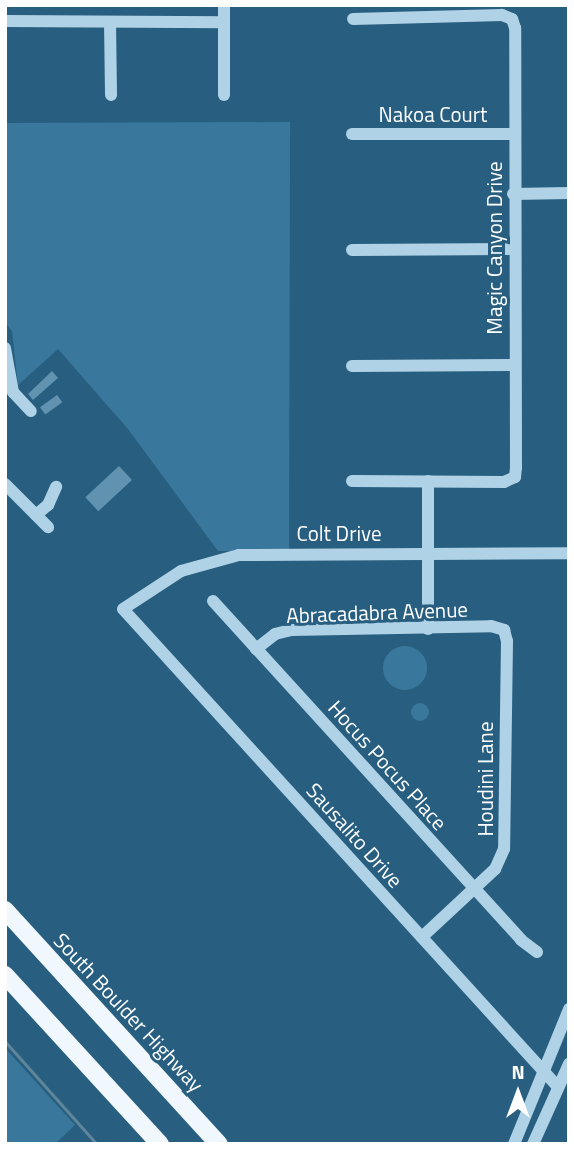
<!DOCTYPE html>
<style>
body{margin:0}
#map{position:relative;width:574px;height:1149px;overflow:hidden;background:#285f80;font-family:"Titillium Web",sans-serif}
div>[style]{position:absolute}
.green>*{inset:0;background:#39789c}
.round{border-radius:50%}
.stream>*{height:2.5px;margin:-1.25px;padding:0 1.25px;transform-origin:1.25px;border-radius:1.25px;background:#5f859b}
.building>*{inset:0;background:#6193b1;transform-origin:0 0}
.minor>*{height:12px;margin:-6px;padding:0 6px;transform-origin:6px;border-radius:6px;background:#b0d2e6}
.major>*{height:18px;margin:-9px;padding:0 9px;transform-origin:9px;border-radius:9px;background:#f1f8fd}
span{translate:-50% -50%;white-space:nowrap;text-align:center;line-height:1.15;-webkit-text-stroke:6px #285f80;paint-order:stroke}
.street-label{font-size:21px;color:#fff}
.frame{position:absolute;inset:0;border:7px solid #fff;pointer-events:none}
.north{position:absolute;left:483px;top:1058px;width:70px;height:70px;-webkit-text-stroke:5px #285f80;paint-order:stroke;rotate:0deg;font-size:19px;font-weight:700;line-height:28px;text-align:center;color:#fff}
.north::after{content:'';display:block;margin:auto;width:24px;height:32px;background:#fff;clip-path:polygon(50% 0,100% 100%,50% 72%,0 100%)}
</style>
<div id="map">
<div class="green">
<i style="clip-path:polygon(290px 122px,289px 551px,218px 551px,128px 429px,58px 349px,18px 385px,12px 331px,5px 322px,5px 123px)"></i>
<i class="round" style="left:383px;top:646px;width:44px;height:44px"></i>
<i class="round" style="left:411px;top:703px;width:18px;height:18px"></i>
<i style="clip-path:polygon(5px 1048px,75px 1125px,55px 1144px,5px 1144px)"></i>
</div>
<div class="stream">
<i style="left:5px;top:1041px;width:138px;rotate:48.2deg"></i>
</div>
<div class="building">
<i style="clip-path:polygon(52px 371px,58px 378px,33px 400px,28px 394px)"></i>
<i style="left:57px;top:395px;width:9px;height:21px;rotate:54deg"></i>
<i style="left:119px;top:466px;width:19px;height:46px;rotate:47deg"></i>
</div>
<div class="minor">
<i style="left:5px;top:21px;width:219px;rotate:0.3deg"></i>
<i style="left:110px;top:22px;width:73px;rotate:89.2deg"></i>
<i style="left:224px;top:95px;width:90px;rotate:-90deg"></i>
<i style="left:352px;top:134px;width:162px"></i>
<i style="left:513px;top:194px;width:56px;rotate:-1deg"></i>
<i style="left:352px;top:250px;width:161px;rotate:-0.4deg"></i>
<i style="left:5px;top:348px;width:45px;rotate:79.7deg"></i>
<i style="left:13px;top:392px;width:26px;rotate:47deg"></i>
<i style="left:352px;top:366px;width:161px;rotate:-0.4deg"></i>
<i style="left:352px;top:481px;width:152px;rotate:0.4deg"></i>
<i style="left:504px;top:482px;width:12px;rotate:-24deg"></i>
<i style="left:515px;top:477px;width:10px;rotate:-84deg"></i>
<i style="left:516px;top:467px;width:439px;rotate:-90.1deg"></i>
<i style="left:515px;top:28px;width:9px;rotate:-108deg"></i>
<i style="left:512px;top:19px;width:11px;rotate:-158deg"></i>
<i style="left:502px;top:15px;width:149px;rotate:178.5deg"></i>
<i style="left:428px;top:481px;width:148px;rotate:90deg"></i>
<i style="left:5px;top:484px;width:61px;rotate:45deg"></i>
<i style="left:36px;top:515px;width:16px;rotate:-40deg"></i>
<i style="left:48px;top:505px;width:20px;rotate:-66deg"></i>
<i style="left:213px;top:601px;width:458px;rotate:47.7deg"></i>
<i style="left:521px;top:940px;width:20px;rotate:37deg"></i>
<i style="left:256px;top:649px;width:24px;rotate:-38deg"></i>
<i style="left:275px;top:634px;width:16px;rotate:-14deg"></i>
<i style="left:291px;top:630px;width:200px;rotate:-1.1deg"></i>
<i style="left:491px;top:626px;width:14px;rotate:17deg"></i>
<i style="left:504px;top:630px;width:11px;rotate:75deg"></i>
<i style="left:507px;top:641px;width:208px;rotate:90.8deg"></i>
<i style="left:504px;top:849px;width:22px;rotate:114deg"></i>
<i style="left:495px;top:869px;width:100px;rotate:137deg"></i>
<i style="left:558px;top:1087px;width:646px;rotate:-132.3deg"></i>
<i style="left:123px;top:609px;width:69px;rotate:-33.2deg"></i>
<i style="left:181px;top:571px;width:60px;rotate:-15.4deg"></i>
<i style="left:239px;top:555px;width:330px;rotate:-0.3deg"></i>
<i style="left:514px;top:1144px;width:146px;rotate:-67.8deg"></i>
<i style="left:533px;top:1144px;width:88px;rotate:-65.8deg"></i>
</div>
<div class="major">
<i style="left:5px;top:910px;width:317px;rotate:47.6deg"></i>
<i style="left:5px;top:975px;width:229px;rotate:47.5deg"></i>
</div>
<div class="street-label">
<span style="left:433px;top:114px">Nakoa Court</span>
<span style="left:494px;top:248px;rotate:-90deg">Magic Canyon Drive</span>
<span style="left:339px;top:533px">Colt Drive</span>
<span style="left:377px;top:612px;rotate:-2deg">Abracadabra Avenue</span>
<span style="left:388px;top:765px;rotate:48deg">Hocus Pocus Place</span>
<span style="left:485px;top:779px;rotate:-90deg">Houdini Lane</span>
<span style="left:355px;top:835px;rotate:48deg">Sausalito Drive</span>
<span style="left:129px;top:1012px;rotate:47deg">South Boulder Highway</span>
</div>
<div class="frame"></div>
<div class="north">N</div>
</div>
